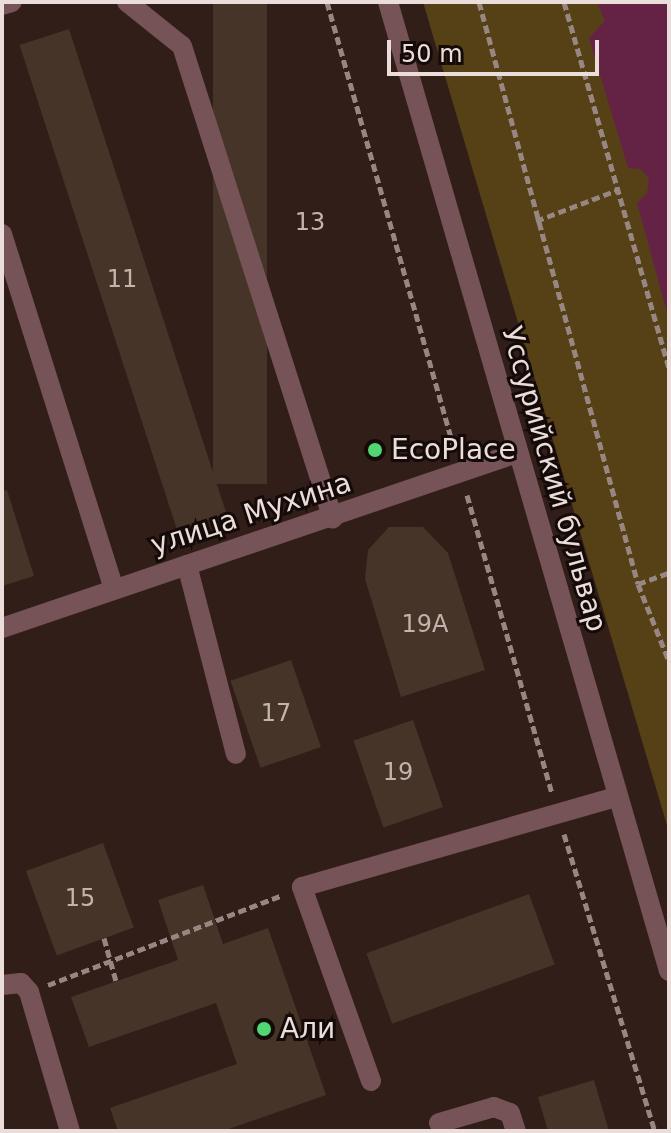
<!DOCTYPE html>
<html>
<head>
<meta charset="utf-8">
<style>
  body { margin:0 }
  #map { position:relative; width:671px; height:1133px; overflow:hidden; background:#321e19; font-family:"DejaVu Sans",sans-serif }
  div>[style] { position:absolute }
  .green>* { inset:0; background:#564116 }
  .water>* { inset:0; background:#642244 }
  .building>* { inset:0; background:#453427; transform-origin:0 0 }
  .path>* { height:5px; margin-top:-2.5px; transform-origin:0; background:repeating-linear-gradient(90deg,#978682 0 8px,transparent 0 12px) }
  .minor>* { height:20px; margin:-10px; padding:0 10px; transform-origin:10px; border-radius:10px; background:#755356 }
  .dots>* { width:22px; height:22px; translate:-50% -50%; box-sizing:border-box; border:4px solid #140b08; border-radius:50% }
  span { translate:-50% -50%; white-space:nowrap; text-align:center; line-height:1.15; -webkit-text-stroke:6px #140b08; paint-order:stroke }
  .number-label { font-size:24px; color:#c2b3ac }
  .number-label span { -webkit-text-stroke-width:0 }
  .poi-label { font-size:28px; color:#ebddd9 }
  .left { translate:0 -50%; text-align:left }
  .street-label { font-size:28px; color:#ebddd9 }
  .frame { position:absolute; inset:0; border:4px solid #ebddd9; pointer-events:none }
  .scale { position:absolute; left:387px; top:40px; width:212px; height:36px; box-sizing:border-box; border:4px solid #ebddd9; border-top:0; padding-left:10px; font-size:24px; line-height:28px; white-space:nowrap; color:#ebddd9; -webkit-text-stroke:6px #140b08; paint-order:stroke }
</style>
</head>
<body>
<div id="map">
  <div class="green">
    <div style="clip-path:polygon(423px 2px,669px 2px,669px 832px)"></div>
  </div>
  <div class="water">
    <div style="clip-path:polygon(597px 2px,669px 2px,669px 320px,637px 203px,647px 193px,649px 179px,641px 169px,628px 168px,589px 38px,605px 21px)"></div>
  </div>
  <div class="building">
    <div style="left:213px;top:2px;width:54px;height:482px"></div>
    <div style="left:69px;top:29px;width:510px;height:52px;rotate:72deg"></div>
    <div style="clip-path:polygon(7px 490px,34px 576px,2px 586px,2px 491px)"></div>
    <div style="clip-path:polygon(389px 527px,423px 527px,448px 553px,485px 670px,401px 697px,365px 579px,368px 550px)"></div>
    <div style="left:291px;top:660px;width:92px;height:64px;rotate:71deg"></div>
    <div style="left:413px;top:720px;width:92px;height:63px;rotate:71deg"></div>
    <div style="left:103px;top:843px;width:90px;height:82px;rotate:70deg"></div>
    <div style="clip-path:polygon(203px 885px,223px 944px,268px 928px,326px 1095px,223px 1131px,118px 1131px,110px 1108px,237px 1064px,216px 1003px,89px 1047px,71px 997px,178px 960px,158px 900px)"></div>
    <div style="left:529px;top:894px;width:75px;height:173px;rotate:70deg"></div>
    <div style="clip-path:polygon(594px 1080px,609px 1131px,548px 1131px,538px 1097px)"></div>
  </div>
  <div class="path">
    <div style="left:327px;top:2px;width:467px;rotate:74.1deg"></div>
    <div style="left:479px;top:2px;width:603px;rotate:74.72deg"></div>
    <div style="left:638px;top:584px;width:83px;rotate:68.1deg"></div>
    <div style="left:564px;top:2px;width:380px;rotate:74deg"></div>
    <div style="left:536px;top:221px;width:87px;rotate:-20.9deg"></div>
    <div style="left:467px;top:495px;width:310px;rotate:74.1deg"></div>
    <div style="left:638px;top:584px;width:33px;rotate:-20deg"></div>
    <div style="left:564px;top:834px;width:311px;rotate:73deg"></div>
    <div style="left:104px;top:938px;width:45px;rotate:74.4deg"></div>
    <div style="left:48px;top:985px;width:251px;rotate:-21deg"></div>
  </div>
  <div class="minor">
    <div style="left:127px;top:2px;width:70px;rotate:38.7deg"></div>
    <div style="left:182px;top:46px;width:496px;rotate:72.3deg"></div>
    <div style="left:388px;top:2px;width:1009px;rotate:73.83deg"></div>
    <div style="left:2px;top:5px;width:10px;rotate:-17deg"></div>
    <div style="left:2px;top:234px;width:372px;rotate:72.5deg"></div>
    <div style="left:187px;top:565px;width:195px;rotate:75.5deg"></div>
    <div style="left:2px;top:628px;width:544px;rotate:-18.77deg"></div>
    <div style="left:2px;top:985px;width:19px;rotate:-6deg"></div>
    <div style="left:21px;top:983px;width:12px;rotate:48deg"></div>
    <div style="left:29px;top:992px;width:145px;rotate:73.6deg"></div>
    <div style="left:371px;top:1081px;width:206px;rotate:-109.6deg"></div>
    <div style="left:302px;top:887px;width:327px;rotate:-16deg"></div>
    <div style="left:439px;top:1123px;width:57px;rotate:-16.2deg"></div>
    <div style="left:494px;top:1107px;width:17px;rotate:21deg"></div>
    <div style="left:510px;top:1113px;width:19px;rotate:72deg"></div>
  </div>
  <div class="dots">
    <div style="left:375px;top:450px;background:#51d674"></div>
    <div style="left:264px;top:1029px;background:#51d674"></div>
  </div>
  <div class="number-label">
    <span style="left:310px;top:223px">13</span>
    <span style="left:122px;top:280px">11</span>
    <span style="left:425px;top:625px">19А</span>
    <span style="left:276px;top:714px">17</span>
    <span style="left:398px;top:773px">19</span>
    <span style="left:80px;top:899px">15</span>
  </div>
  <div class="poi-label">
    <span class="left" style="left:391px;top:450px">EcoPlace</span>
    <span class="left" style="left:280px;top:1029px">Али</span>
  </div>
  <div class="street-label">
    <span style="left:554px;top:479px;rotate:74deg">Уссурийский бульвар</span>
    <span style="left:251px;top:514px;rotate:-18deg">улица Мухина</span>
  </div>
  <div class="frame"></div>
  <div class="scale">50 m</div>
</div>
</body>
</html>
